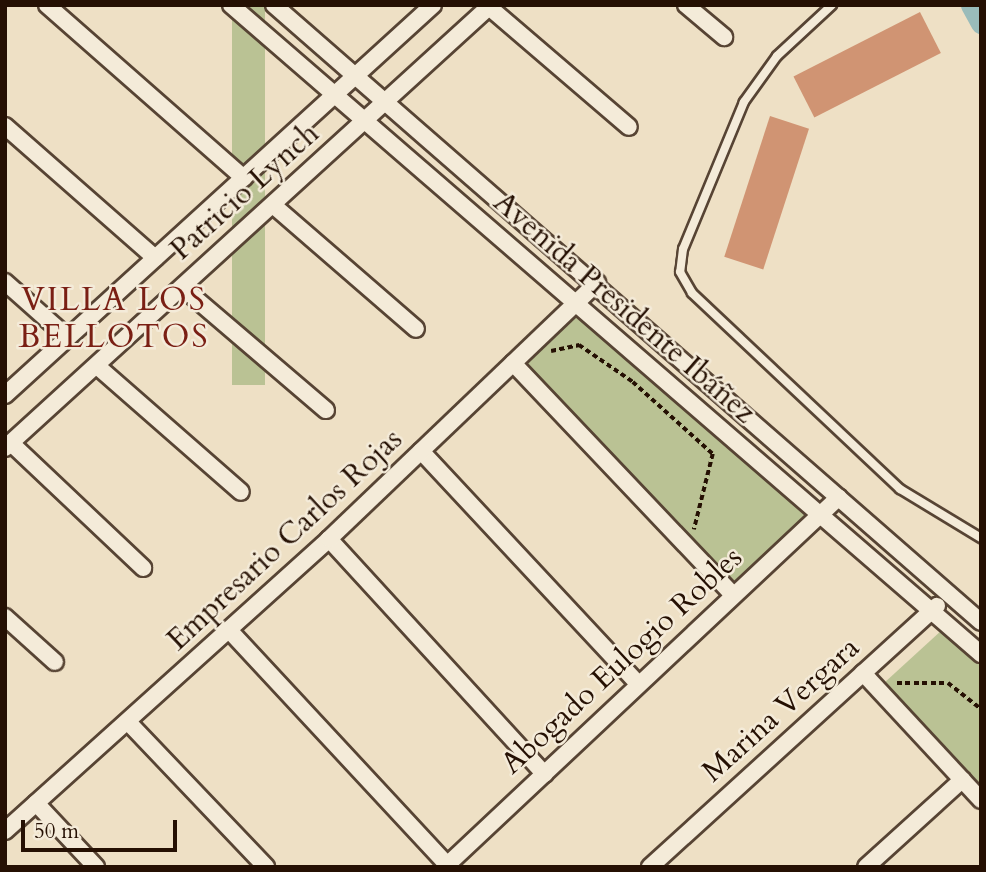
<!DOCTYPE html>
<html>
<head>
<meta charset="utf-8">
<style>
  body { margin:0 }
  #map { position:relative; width:986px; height:872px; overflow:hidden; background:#eee0c5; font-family:Cardo,serif }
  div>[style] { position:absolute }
  .green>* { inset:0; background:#bac294; transform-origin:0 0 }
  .canal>* { height:21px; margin:-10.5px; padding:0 10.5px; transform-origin:10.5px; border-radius:10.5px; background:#9abcba }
  .building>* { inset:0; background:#d09473; transform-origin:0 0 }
  .path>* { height:3.5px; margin-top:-1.75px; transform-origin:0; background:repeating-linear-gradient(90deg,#251003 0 5px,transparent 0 8.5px) }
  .roads { filter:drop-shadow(2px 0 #574434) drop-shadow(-2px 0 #574434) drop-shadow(0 2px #574434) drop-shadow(0 -2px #574434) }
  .lane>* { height:8px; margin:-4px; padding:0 4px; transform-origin:4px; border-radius:4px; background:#f4ebd9 }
  .street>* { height:16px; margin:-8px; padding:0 8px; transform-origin:8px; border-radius:8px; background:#f4ebd9 }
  span { translate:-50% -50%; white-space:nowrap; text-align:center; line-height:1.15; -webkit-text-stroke:5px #f4ebd9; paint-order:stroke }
  .street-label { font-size:30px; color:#251003 }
  .neighbourhood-label { font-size:32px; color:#7a1f14; letter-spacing:2px }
  .frame { position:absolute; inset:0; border:7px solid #251003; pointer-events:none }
  .scale { position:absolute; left:21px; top:820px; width:156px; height:32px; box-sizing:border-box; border:4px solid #251003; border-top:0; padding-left:9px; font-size:21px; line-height:24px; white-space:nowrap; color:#251003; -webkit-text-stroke:5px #f4ebd9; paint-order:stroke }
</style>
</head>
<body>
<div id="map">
  <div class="green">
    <div style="left:232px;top:5px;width:33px;height:380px"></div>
    <div style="clip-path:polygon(577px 313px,809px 511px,733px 584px,524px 362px)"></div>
    <div style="clip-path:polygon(942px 630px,981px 665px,981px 785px,884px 683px)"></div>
  </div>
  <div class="canal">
    <div style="left:971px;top:5px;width:21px;rotate:61deg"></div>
  </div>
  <div class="building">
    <div style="left:920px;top:12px;width:46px;height:142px;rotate:63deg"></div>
    <div style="left:770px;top:116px;width:41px;height:148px;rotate:18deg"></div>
  </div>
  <div class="path">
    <div style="left:551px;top:351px;width:29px;rotate:-12deg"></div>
    <div style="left:579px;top:345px;width:65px;rotate:34.4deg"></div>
    <div style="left:633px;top:382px;width:108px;rotate:42deg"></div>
    <div style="left:713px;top:454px;width:78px;rotate:104deg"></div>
    <div style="left:897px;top:683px;width:51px"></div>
    <div style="left:948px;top:683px;width:42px;rotate:38.2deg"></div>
  </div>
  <div class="roads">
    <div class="lane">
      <div style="left:832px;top:5px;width:75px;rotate:137.2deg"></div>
      <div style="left:777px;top:56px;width:57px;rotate:125.7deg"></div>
      <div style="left:744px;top:102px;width:159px;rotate:112.5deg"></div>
      <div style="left:683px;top:249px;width:23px;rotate:97deg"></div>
      <div style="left:680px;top:272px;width:24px;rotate:60deg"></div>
      <div style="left:692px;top:293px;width:286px;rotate:43.3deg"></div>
      <div style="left:900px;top:489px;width:95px;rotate:31.2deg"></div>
    </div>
    <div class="street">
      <div style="left:47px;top:5px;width:262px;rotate:41.3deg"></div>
      <div style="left:231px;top:5px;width:992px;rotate:40.87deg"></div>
      <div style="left:274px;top:5px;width:938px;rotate:41.11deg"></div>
      <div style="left:686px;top:5px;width:50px;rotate:40.1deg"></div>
      <div style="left:489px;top:7px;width:184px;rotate:40.6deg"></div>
      <div style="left:5px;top:126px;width:200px;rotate:41.3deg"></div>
      <div style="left:273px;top:205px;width:189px;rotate:40.9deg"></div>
      <div style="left:5px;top:282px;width:84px;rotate:41.6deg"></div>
      <div style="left:183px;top:288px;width:188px;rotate:40.5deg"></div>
      <div style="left:513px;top:363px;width:320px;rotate:46.5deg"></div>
      <div style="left:97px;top:366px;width:191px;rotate:41.2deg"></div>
      <div style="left:5px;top:395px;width:579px;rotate:-42.34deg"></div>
      <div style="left:11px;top:443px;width:182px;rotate:43.4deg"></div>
      <div style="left:5px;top:448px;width:658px;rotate:-42.35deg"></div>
      <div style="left:421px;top:451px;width:318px;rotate:47deg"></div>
      <div style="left:329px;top:539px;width:319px;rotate:47.5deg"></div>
      <div style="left:5px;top:617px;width:67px;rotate:42deg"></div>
      <div style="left:229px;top:630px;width:321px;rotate:47.1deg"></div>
      <div style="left:863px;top:673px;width:173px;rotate:47.1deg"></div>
      <div style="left:129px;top:723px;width:199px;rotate:46.4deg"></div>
      <div style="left:36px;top:803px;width:88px;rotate:46.8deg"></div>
      <div style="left:5px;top:831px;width:436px;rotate:-42deg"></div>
      <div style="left:329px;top:539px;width:371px;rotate:-43.7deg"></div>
      <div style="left:445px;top:867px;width:540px;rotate:-43.2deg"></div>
      <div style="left:650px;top:867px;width:388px;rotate:-42.3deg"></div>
      <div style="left:866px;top:867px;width:130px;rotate:-42.2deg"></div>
    </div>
  </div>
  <div class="street-label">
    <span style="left:245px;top:192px;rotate:-42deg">Patricio Lynch</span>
    <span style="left:624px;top:308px;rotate:41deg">Avenida Presidente Ibáñez</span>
    <span style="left:285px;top:540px;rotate:-43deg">Empresario Carlos Rojas</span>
    <span style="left:622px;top:661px;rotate:-43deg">Abogado Eulogio Robles</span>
    <span style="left:781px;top:710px;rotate:-42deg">Marina Vergara</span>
  </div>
  <div class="neighbourhood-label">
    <span style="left:114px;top:319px">VILLA LOS<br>BELLOTOS</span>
  </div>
  <div class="frame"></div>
  <div class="scale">50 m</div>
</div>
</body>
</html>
